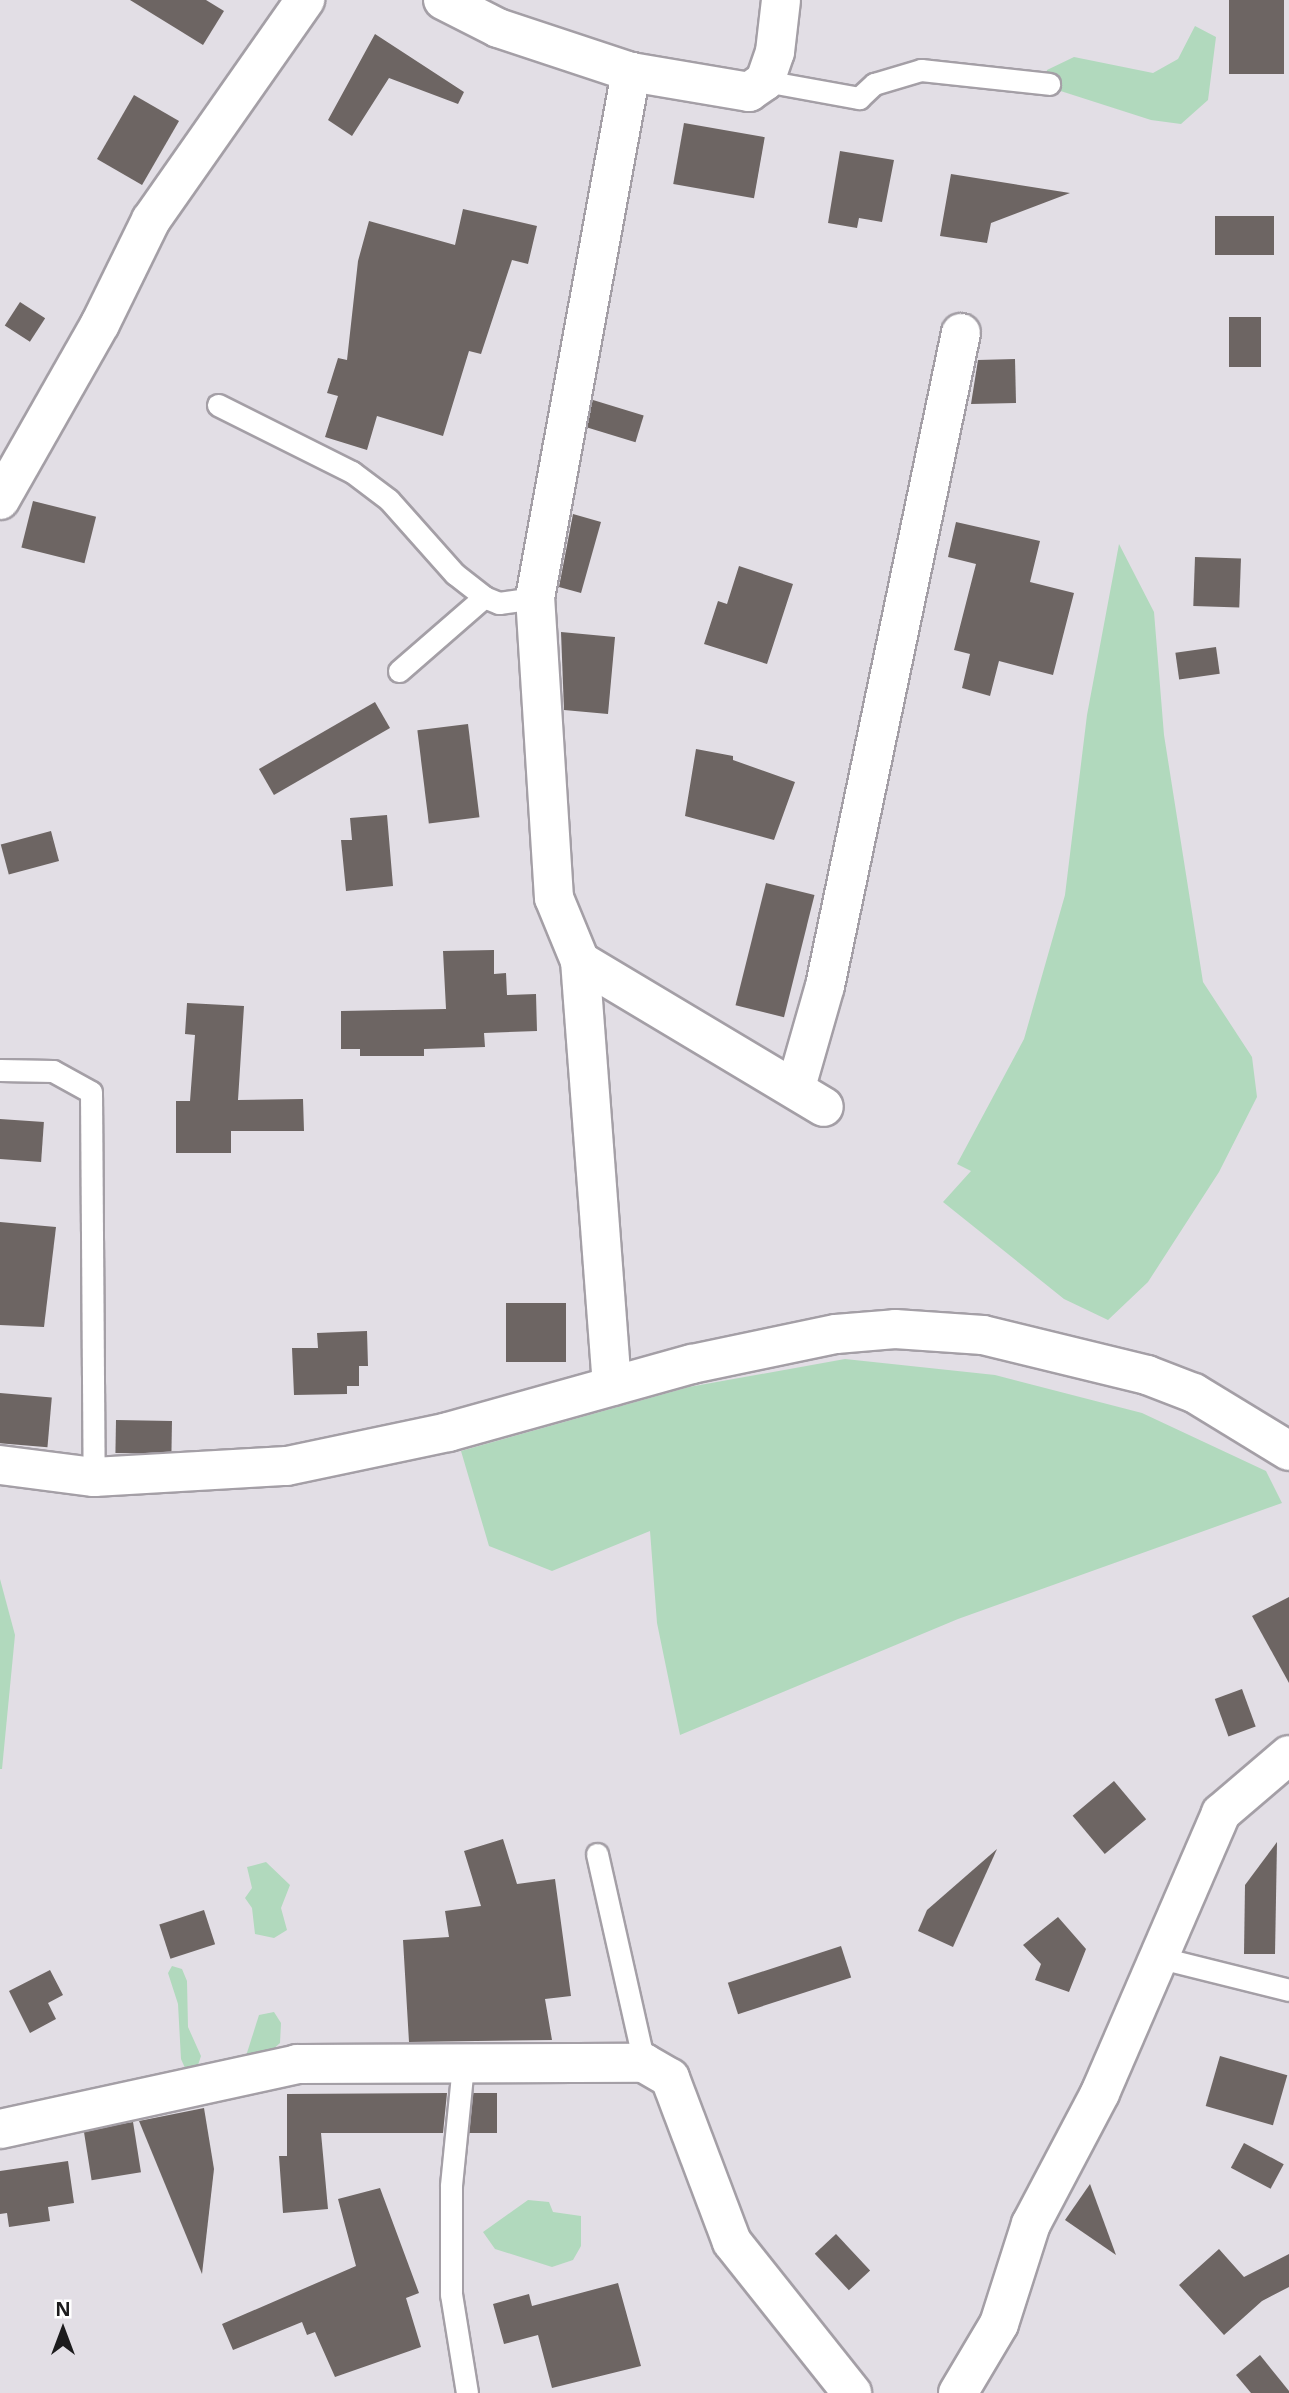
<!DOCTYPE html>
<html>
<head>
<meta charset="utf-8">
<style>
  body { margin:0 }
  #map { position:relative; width:1289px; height:2393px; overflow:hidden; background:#e2dee5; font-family:"Open Sans",sans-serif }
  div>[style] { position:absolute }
  .green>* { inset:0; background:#b1d9bd }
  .building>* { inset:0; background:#6d6563; transform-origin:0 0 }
  .roads { filter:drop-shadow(2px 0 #a49fa6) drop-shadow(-2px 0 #a49fa6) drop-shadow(0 2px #a49fa6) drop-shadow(0 -2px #a49fa6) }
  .lane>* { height:21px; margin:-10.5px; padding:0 10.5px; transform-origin:10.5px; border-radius:10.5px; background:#fff }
  .street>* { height:38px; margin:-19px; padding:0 19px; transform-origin:19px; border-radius:19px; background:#fff }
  span { translate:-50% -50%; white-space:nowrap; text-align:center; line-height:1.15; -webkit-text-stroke:5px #fff; paint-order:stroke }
  .north { position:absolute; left:28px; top:2295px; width:70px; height:70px; -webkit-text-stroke:5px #fff; paint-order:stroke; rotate:0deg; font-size:19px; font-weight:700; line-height:28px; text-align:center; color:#1c1b1d }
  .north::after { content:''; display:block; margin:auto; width:24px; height:32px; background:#1c1b1d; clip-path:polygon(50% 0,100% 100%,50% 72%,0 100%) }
</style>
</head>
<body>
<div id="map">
  <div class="green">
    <div style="clip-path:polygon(1195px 26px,1216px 37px,1208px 100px,1181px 124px,1151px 120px,1045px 86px,1047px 70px,1074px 57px,1153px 73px,1178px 59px)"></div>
    <div style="clip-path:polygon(1119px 544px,1154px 612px,1164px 735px,1203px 982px,1252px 1057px,1257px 1097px,1219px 1172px,1148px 1282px,1108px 1320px,1064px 1299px,943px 1202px,971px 1171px,957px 1164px,1024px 1039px,1065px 895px,1087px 715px)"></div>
    <div style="clip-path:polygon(845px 1359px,995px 1375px,1142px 1413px,1266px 1471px,1282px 1503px,958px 1619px,680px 1735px,657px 1623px,650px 1531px,552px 1571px,489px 1546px,461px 1451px,689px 1387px)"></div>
    <div style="clip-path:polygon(0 1579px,15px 1635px,2px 1769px,0 1769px)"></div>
    <div style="clip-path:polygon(266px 1862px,290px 1885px,281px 1908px,287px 1930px,274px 1938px,255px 1934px,252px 1908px,245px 1898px,252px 1888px,247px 1867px)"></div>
    <div style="clip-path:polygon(172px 1966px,182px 1969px,187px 1981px,188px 2027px,201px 2056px,196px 2071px,185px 2068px,181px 2059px,178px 2004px,168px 1973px)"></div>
    <div style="clip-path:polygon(274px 2012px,281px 2023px,280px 2043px,269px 2053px,246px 2056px,259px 2015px)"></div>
    <div style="clip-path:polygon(528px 2200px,549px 2202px,553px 2212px,581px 2216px,581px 2246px,573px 2260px,552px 2267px,495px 2249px,483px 2232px)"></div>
  </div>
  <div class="building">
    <div style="clip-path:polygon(130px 0,206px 0,224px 11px,203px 45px)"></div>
    <div style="left:1229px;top:0;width:55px;height:74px"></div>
    <div style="clip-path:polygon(375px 34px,464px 92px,458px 104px,389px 78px,352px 136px,328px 120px)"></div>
    <div style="left:134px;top:95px;width:52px;height:74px;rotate:30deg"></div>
    <div style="left:684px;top:123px;width:82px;height:62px;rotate:10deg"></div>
    <div style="clip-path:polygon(840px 151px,894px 160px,882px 222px,859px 218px,857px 228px,828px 223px)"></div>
    <div style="clip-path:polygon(951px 174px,1070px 193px,991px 223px,987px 243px,940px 236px)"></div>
    <div style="clip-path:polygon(463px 209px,537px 226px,528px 264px,512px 260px,481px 354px,469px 351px,443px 436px,377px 416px,367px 450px,325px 437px,338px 396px,327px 393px,338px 358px,347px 360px,358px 261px,369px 221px,455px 245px)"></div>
    <div style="left:1274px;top:216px;width:39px;height:59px;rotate:90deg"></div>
    <div style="left:20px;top:302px;width:30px;height:28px;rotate:33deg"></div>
    <div style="left:1229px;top:317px;width:32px;height:50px"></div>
    <div style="clip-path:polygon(1015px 359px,1016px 403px,971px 404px,978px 360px)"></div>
    <div style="left:593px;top:400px;width:53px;height:28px;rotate:17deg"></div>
    <div style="left:33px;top:501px;width:65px;height:48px;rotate:14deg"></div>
    <div style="clip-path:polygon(573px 514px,601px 522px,581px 593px,559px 587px)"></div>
    <div style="clip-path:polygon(956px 522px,1040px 541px,1030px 582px,1074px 593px,1053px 675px,999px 661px,990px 696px,962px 688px,970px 654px,954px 650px,976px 564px,948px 557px)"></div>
    <div style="left:1195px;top:557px;width:46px;height:49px;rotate:2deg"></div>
    <div style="clip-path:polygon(739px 566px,793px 584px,767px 664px,704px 644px,718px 601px,727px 604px)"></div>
    <div style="clip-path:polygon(561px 632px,615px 637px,608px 714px,564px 710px)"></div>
    <div style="left:1216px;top:647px;width:27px;height:41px;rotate:82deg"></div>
    <div style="left:375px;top:702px;width:30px;height:134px;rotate:60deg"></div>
    <div style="left:468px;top:724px;width:94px;height:51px;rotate:83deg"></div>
    <div style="clip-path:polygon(696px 749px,733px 756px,733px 760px,795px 782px,774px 840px,685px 816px)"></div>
    <div style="clip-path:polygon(387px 815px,393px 886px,346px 891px,341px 840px,352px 840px,350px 818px)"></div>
    <div style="left:51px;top:831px;width:31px;height:52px;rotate:75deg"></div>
    <div style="left:766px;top:883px;width:50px;height:126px;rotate:14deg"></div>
    <div style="clip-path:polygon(494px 950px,494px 974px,506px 973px,507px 995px,536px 994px,537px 1031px,484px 1033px,485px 1047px,424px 1049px,424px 1056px,360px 1056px,360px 1049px,341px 1049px,341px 1011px,446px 1009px,443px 951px)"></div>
    <div style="clip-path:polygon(187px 1003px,244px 1006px,238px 1100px,303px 1099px,304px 1131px,231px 1131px,231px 1153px,176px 1153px,176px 1101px,190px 1101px,195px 1035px,185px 1034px)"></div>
    <div style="left:0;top:1119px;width:44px;height:40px;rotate:4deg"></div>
    <div style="clip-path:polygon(0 1222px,56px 1227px,44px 1327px,0 1325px)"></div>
    <div style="left:506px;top:1303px;width:60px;height:59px"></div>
    <div style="clip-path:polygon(367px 1331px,368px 1366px,359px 1366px,359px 1386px,347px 1386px,347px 1394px,294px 1395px,292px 1348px,318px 1348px,317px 1333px)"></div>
    <div style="left:0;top:1393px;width:52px;height:50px;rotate:5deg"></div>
    <div style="left:116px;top:1420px;width:56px;height:33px;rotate:1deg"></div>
    <div style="clip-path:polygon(1289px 1597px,1289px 1683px,1252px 1616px)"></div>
    <div style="left:1242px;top:1689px;width:40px;height:29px;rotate:70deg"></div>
    <div style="left:1114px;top:1781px;width:50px;height:54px;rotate:50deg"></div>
    <div style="clip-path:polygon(503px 1839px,517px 1884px,555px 1879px,571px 1996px,545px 1999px,552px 2040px,409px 2042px,403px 1940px,449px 1937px,445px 1911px,481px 1906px,464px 1851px)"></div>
    <div style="clip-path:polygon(1277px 1842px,1275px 1954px,1244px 1954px,1245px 1885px)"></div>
    <div style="clip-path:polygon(997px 1849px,953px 1947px,918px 1931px,927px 1910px)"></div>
    <div style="left:204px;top:1910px;width:36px;height:47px;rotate:72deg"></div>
    <div style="clip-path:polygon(1058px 1917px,1086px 1949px,1069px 1992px,1035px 1980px,1041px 1964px,1023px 1945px)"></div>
    <div style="left:841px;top:1946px;width:33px;height:119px;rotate:72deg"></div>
    <div style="clip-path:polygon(50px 1970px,63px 1995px,48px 2003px,56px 2019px,30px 2033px,9px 1991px)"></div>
    <div style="left:1220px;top:2056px;width:70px;height:52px;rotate:16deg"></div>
    <div style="clip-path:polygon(447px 2093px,443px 2133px,321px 2133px,328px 2209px,283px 2213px,279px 2156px,287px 2156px,287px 2094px)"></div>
    <div style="clip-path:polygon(473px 2093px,497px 2093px,497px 2133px,469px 2133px)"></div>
    <div style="clip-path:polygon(204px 2108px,214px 2169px,202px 2274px,139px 2121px)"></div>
    <div style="left:133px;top:2122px;width:51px;height:50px;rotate:81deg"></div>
    <div style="left:1244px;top:2143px;width:45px;height:28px;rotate:28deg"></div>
    <div style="clip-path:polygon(68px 2161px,74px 2203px,48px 2207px,50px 2221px,9px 2227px,7px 2213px,0 2214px,0 2171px)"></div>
    <div style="clip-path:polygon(1090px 2184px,1116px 2255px,1065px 2220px)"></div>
    <div style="clip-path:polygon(380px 2188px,419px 2293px,406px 2298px,421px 2347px,335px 2377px,315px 2332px,307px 2335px,302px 2322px,233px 2350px,222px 2324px,356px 2266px,338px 2199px)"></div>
    <div style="left:836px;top:2234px;width:50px;height:29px;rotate:47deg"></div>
    <div style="clip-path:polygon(1219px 2249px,1244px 2277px,1289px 2254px,1289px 2287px,1262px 2301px,1224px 2335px,1179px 2285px)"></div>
    <div style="clip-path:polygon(618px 2283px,641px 2366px,552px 2388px,538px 2335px,504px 2344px,493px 2304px,529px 2294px,532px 2306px)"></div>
    <div style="clip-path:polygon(1260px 2355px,1289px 2391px,1289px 2393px,1251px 2393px,1236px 2375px)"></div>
  </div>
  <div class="roads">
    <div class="lane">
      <div style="left:765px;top:81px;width:96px;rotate:10.3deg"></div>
      <div style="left:859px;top:98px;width:21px;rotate:-43deg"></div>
      <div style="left:874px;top:84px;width:49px;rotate:-16.6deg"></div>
      <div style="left:921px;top:70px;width:129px;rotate:6.2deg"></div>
      <div style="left:218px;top:405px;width:150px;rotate:26.6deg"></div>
      <div style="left:352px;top:472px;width:46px;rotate:37.1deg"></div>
      <div style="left:389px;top:500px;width:99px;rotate:48.3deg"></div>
      <div style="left:455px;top:574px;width:37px;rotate:38deg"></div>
      <div style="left:484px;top:597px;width:16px;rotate:22deg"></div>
      <div style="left:499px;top:603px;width:36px;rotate:-8deg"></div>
      <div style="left:399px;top:671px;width:113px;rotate:-41deg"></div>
      <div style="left:0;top:1070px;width:53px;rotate:1.1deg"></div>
      <div style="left:53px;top:1071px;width:43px;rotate:28.9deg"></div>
      <div style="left:91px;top:1092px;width:385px;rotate:89.6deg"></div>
      <div style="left:597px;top:1854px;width:214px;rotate:77.3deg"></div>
      <div style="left:1161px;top:1958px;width:132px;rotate:14deg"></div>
      <div style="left:463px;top:2065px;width:122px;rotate:95.7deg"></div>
      <div style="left:451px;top:2186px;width:108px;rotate:90deg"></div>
      <div style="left:451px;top:2294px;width:100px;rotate:80.8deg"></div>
    </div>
    <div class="street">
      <div style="left:443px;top:0;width:62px;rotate:27deg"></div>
      <div style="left:498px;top:28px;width:140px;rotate:18.3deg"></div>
      <div style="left:631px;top:72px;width:120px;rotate:9.6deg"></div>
      <div style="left:749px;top:92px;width:19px;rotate:-35deg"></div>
      <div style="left:765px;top:81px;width:31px;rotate:-71deg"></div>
      <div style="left:775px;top:52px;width:52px;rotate:-83.4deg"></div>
      <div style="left:0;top:500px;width:202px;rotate:-60.4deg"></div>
      <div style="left:100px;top:324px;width:116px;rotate:-63.9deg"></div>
      <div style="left:151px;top:220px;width:269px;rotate:-55deg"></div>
      <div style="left:580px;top:961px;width:284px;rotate:30.9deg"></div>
      <div style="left:796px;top:1087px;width:105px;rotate:-74deg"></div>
      <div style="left:825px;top:986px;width:667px;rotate:-78.24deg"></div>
      <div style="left:612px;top:1386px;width:426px;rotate:-94.3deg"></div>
      <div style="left:580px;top:961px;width:68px;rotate:-112.4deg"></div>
      <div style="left:554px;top:898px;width:301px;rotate:-93.6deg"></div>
      <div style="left:535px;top:598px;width:535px;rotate:-79.66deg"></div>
      <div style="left:0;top:1465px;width:95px;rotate:7.3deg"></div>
      <div style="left:94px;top:1477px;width:193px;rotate:-3.3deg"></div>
      <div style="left:287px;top:1466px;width:165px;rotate:-11.9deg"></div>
      <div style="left:448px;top:1432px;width:253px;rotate:-15.6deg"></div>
      <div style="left:692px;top:1364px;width:147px;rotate:-11.8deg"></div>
      <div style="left:836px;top:1334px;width:59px;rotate:-4.8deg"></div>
      <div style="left:895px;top:1329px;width:88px;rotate:3.9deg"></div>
      <div style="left:983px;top:1335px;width:169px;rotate:13.7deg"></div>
      <div style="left:1147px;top:1375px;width:50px;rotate:21deg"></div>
      <div style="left:1194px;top:1393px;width:111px;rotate:31.4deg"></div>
      <div style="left:0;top:2129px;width:304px;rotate:-12.3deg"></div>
      <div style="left:297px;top:2064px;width:347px;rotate:-0.2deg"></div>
      <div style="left:644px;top:2063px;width:30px;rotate:30deg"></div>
      <div style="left:670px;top:2078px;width:175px;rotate:69.3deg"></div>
      <div style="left:732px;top:2242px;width:193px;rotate:51.5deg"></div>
      <div style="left:958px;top:2393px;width:80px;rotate:-59.3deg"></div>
      <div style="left:999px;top:2324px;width:105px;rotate:-72.3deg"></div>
      <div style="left:1031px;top:2224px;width:148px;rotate:-62.2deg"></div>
      <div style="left:1100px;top:2093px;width:305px;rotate:-66.6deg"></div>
      <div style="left:1221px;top:1813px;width:89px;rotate:-40.5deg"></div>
    </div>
  </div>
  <div class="north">N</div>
</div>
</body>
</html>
